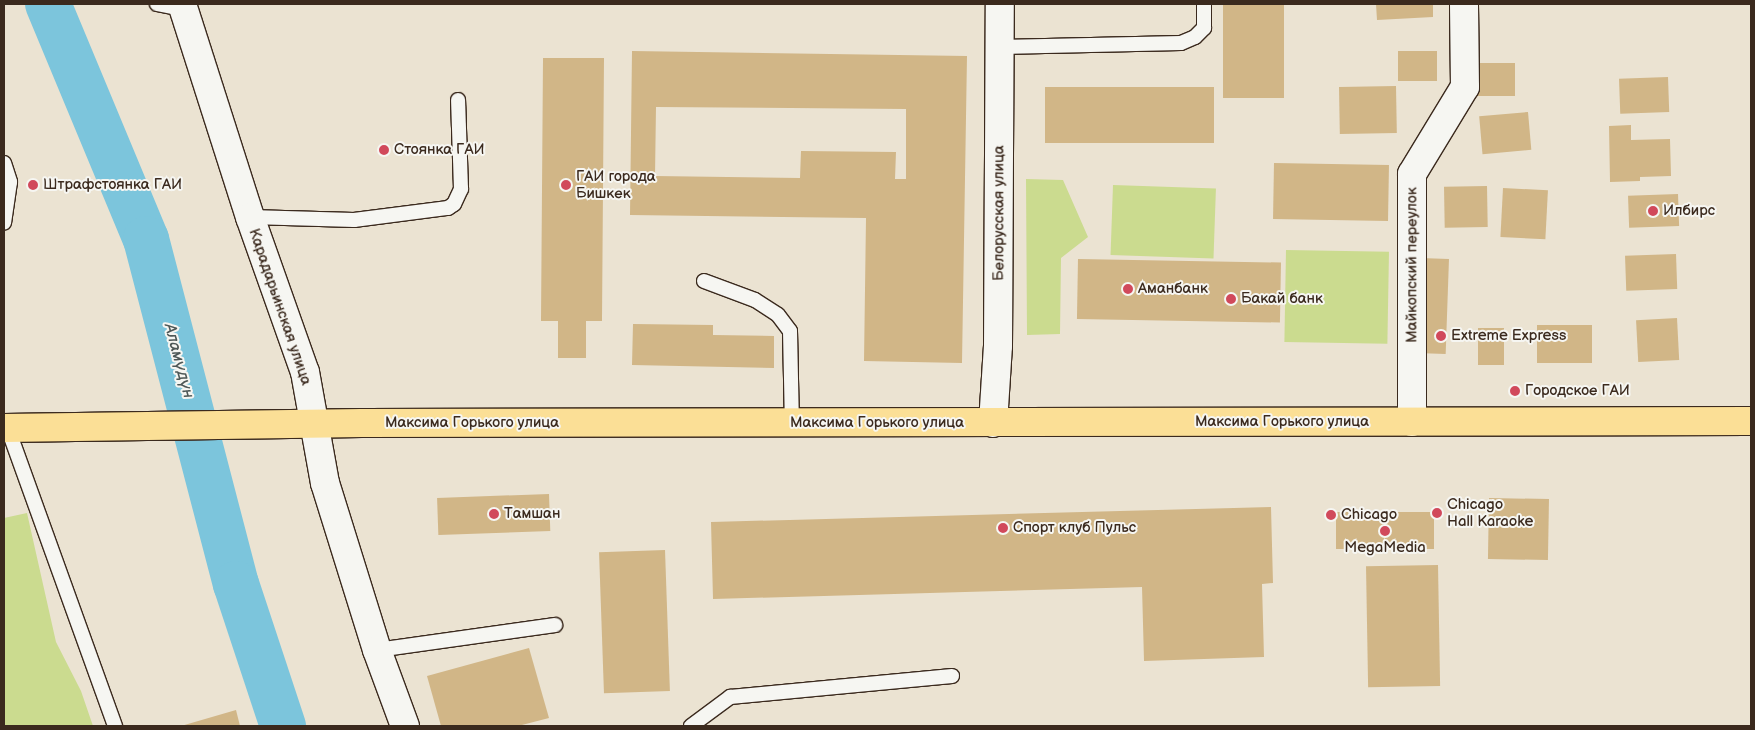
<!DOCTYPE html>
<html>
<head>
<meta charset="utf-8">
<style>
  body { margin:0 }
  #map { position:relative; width:1755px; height:730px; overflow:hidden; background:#ebe3d2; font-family:"Balsamiq Sans",sans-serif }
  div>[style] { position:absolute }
  .green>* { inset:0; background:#cbdb8f; transform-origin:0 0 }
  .river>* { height:46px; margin:-23px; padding:0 23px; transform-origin:23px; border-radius:23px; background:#7cc5dc }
  .building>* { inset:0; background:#d1b687; transform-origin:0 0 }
  .roads { filter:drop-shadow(1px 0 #3b2a1e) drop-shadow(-1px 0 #3b2a1e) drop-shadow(0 1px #3b2a1e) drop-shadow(0 -1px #3b2a1e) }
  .lane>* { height:14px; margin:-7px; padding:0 7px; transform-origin:7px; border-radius:7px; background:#f6f6f2 }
  .street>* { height:28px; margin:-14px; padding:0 14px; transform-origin:14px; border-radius:14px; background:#f6f6f2 }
  .secondary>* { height:28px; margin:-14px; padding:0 14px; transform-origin:14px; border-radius:14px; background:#f6f6f2 }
  .primary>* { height:28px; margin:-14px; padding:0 14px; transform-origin:14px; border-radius:14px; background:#fbdf96 }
  .dots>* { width:14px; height:14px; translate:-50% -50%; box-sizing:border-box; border:2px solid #f6f6f2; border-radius:50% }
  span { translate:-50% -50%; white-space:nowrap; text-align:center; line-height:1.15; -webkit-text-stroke:4px #f6f6f2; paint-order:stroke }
  .poi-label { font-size:15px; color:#3b2a1e }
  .left { translate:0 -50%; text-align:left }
  .street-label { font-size:15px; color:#3b2a1e }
  .water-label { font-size:16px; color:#4e5857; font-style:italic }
  .frame { position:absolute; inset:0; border:5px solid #3b2a1e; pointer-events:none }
</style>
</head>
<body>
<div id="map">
  <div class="green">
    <div style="clip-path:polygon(1026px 179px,1063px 180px,1088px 237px,1061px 258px,1060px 334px,1027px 335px)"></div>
    <div style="left:1113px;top:185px;width:103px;height:70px;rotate:2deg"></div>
    <div style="left:1286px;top:250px;width:103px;height:92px;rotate:1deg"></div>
    <div style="clip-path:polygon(27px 513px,56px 642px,81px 691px,93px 726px,4px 726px,4px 518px)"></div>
  </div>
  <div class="river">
    <div style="left:48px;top:4px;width:255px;rotate:67.4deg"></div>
    <div style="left:146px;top:239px;width:357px;rotate:75.4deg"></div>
    <div style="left:236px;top:584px;width:150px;rotate:71.7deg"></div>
  </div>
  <div class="building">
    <div style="left:1223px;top:4px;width:61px;height:94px"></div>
    <div style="clip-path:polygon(1376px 4px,1433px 4px,1433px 17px,1377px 20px)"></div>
    <div style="clip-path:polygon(evenodd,632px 51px,967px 56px,962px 363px,864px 361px,866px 218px,630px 215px,632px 51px,656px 107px,906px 109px,906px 179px,895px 179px,896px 152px,801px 151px,800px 178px,655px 176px,656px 107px)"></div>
    <div style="left:1398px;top:51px;width:39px;height:30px"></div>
    <div style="clip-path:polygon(543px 58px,604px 58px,602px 321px,586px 321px,586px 358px,558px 358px,558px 321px,541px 321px)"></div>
    <div style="left:1515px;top:63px;width:33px;height:40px;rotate:90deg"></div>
    <div style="left:1668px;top:77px;width:35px;height:49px;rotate:88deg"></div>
    <div style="left:1396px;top:86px;width:47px;height:57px;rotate:89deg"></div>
    <div style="left:1045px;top:87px;width:169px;height:56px"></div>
    <div style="left:1528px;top:112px;width:38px;height:49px;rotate:85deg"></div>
    <div style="clip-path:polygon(1631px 125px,1631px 140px,1670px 139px,1671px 176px,1640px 177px,1640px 181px,1610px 182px,1609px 126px)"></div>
    <div style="left:1274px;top:163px;width:115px;height:56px;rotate:1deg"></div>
    <div style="left:1487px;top:186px;width:41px;height:43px;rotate:89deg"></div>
    <div style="left:1503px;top:188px;width:45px;height:49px;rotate:3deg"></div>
    <div style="left:1678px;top:194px;width:32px;height:50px;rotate:88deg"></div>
    <div style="left:1676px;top:254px;width:35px;height:51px;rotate:88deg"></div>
    <div style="left:1420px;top:258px;width:29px;height:95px;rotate:2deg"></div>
    <div style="left:1078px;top:259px;width:203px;height:60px;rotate:1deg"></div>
    <div style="left:1677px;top:318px;width:42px;height:41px;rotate:87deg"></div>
    <div style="clip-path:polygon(633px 324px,713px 325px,713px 335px,774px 336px,774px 368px,632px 365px)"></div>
    <div style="left:1537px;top:325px;width:55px;height:38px"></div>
    <div style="left:1504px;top:328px;width:37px;height:26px;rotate:90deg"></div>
    <div style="left:549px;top:494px;width:37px;height:112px;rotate:88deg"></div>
    <div style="left:1489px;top:498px;width:60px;height:61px;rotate:1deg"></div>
    <div style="clip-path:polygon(1271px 507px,1273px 583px,1262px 584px,1264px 657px,1144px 661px,1142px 587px,713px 599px,711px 522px)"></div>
    <div style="left:1434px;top:512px;width:37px;height:98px;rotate:90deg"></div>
    <div style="left:665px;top:550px;width:141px;height:66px;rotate:88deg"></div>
    <div style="left:1438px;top:565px;width:121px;height:72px;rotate:89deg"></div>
    <div style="clip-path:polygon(529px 648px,549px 718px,518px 726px,441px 726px,427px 676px)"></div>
    <div style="clip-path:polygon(236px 710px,240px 726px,181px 726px)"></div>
  </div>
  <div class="roads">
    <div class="lane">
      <div style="left:157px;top:4px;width:26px;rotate:11deg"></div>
      <div style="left:1000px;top:47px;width:181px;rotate:-1.3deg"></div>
      <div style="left:1181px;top:43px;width:15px;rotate:-23deg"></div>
      <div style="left:1195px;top:37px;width:13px;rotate:-45deg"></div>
      <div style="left:1204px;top:28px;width:24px;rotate:-90deg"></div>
      <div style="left:4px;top:163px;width:20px;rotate:72deg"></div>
      <div style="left:10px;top:182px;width:41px;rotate:98.3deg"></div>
      <div style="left:250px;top:217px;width:104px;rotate:1.7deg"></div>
      <div style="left:354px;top:220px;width:95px;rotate:-7.3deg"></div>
      <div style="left:448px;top:208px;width:7px;rotate:-34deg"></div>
      <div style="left:454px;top:204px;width:17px;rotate:-65deg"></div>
      <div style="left:461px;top:189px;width:89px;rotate:-91.9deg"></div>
      <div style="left:704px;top:281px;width:54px;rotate:20.4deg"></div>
      <div style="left:755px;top:300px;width:27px;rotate:33deg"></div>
      <div style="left:778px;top:315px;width:20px;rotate:53deg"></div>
      <div style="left:790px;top:331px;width:92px;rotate:88.8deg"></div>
      <div style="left:7px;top:426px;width:319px;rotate:70.2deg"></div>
      <div style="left:377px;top:650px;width:180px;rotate:-8deg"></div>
      <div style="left:691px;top:726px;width:49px;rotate:-36.6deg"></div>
      <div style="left:730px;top:697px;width:223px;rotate:-5.4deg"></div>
    </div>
    <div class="street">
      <div style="left:1412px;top:422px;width:248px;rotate:-90deg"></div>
      <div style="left:1412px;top:174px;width:102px;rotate:-58.7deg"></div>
      <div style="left:1465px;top:87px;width:83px;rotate:-90.7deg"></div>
      <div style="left:993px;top:423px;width:77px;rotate:-86.3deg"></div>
      <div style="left:998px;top:346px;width:342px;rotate:-89.7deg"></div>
    </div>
    <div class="secondary">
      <div style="left:182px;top:4px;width:224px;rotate:72.3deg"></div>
      <div style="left:250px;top:217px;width:164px;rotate:70.5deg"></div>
      <div style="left:305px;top:372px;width:113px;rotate:79.8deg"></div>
      <div style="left:325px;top:483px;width:175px;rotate:72.7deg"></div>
      <div style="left:377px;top:650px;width:81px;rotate:69.8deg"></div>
    </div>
    <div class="primary">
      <div style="left:4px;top:428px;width:358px;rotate:-0.8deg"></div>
      <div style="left:362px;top:423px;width:1389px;rotate:-0.08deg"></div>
    </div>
  </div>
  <div class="dots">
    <div style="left:384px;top:150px;background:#d1495b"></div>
    <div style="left:33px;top:185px;background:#d1495b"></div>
    <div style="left:566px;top:185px;background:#d1495b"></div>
    <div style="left:1653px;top:211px;background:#d1495b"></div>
    <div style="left:1128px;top:289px;background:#d1495b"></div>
    <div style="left:1231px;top:299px;background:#d1495b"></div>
    <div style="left:1441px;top:336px;background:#d1495b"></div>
    <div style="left:1515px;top:391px;background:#d1495b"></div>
    <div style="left:1437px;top:513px;background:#d1495b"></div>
    <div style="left:494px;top:514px;background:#d1495b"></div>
    <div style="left:1331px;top:515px;background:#d1495b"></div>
    <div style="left:1003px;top:528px;background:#d1495b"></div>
    <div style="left:1385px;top:531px;background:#d1495b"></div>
  </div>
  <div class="poi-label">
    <span class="left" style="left:394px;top:150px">Стоянка ГАИ</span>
    <span class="left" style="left:576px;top:185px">ГАИ города<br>Бишкек</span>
    <span class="left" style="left:43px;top:185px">Штрафстоянка ГАИ</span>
    <span class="left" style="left:1663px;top:211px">Илбирс</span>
    <span class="left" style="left:1138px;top:289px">Аманбанк</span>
    <span class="left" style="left:1241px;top:299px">Бакай банк</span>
    <span class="left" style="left:1451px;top:336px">Extreme Express</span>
    <span class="left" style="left:1525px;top:391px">Городское ГАИ</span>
    <span class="left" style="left:1447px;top:513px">Chicago<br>Hall Karaoke</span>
    <span class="left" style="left:504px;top:514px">Тамшан</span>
    <span class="left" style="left:1341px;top:515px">Chicago</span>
    <span class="left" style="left:1013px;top:528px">Спорт клуб Пульс</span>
    <span style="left:1385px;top:548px">MegaMedia</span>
  </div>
  <div class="street-label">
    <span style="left:999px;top:213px;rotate:-90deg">Белорусская улица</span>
    <span style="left:1412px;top:265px;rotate:-90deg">Майкопский переулок</span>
    <span style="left:280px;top:307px;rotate:71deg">Карадарьинская улица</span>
    <span style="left:1282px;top:422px">Максима Горького улица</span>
    <span style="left:472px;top:423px">Максима Горького улица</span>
    <span style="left:877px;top:423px">Максима Горького улица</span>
  </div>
  <div class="water-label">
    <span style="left:178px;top:361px;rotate:75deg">Аламүдүн</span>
  </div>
  <div class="frame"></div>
</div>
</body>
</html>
